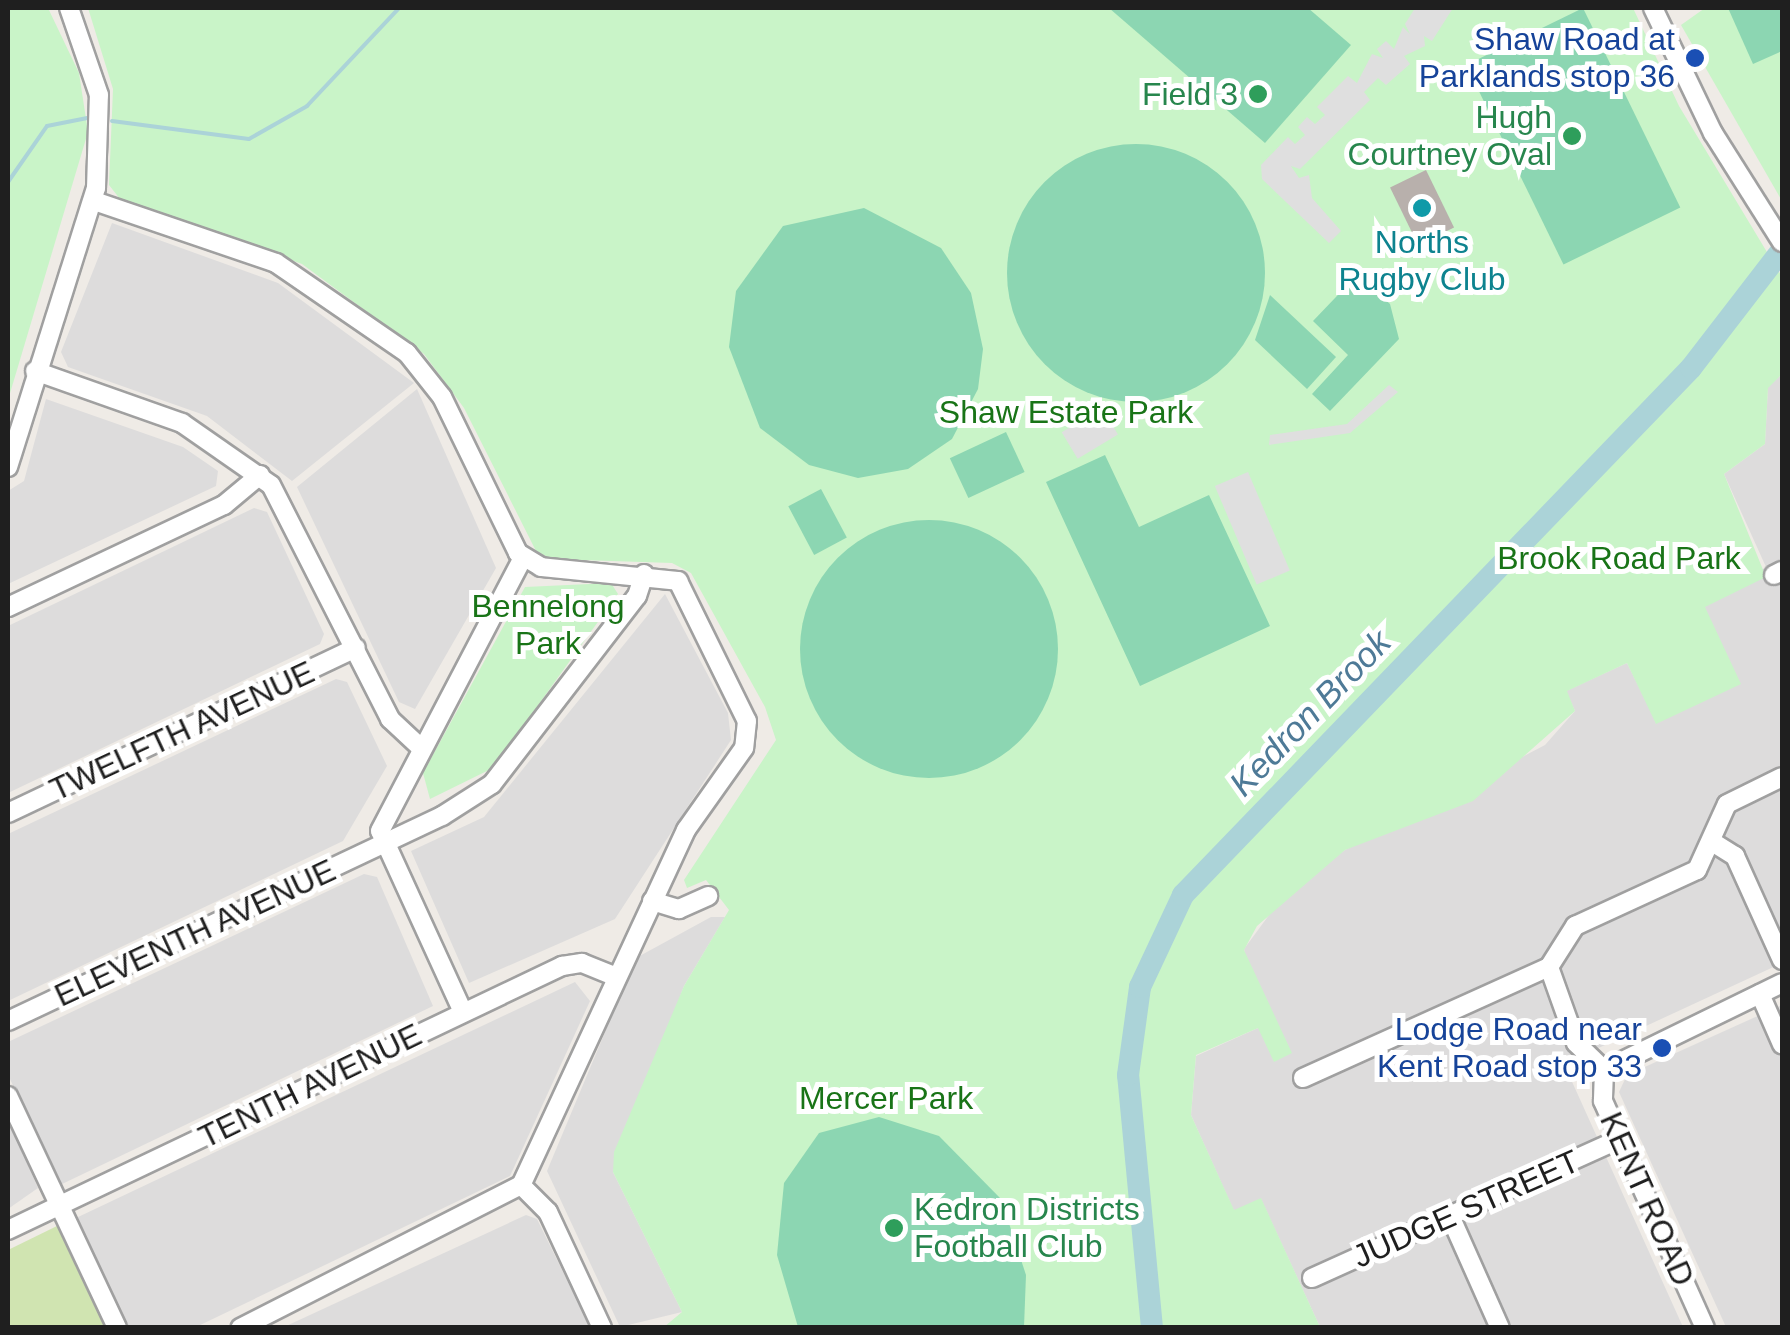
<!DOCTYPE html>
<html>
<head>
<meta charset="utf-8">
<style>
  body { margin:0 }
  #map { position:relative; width:1790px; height:1335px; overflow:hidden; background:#efebe6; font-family:Helvetica,sans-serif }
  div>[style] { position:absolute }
  .residential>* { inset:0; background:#dddcdc }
  .grass>* { inset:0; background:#d0e4b1 }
  .park>* { inset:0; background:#c9f4c8 }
  .pitch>* { inset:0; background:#8cd6b2; transform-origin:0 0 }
  .round { border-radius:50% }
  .parking>* { inset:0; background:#dfdfdf; transform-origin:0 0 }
  .stream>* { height:4px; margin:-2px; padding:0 2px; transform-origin:2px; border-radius:2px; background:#abd3d8 }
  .river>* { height:22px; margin:-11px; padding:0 11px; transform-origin:11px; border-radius:11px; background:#abd3d8 }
  .building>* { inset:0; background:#b8b0ac; transform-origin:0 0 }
  .roads { filter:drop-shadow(2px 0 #a0a0a0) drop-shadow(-2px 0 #a0a0a0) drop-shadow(0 2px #a0a0a0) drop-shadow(0 -2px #a0a0a0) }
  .minor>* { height:18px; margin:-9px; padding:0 9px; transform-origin:9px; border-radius:9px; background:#fff }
  .dots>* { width:28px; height:28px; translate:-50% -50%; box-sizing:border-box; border:5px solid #fff; border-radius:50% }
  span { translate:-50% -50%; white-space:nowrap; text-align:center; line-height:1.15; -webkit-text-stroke:10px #fff; paint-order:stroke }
  .transit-label { font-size:32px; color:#164399 }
  .right { translate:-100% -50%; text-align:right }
  .leisure-label { font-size:32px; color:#27864d }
  .left { translate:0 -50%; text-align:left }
  .culture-label { font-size:32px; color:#0d838f }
  .park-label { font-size:32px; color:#197417 }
  .street-label { font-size:32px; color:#1f1f1f }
  .water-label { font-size:35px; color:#4e7a97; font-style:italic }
  .frame { position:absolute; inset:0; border:10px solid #1f1f1f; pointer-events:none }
</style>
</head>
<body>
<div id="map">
  <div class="residential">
    <div style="clip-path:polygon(112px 223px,278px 283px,414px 383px,292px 481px,207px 416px,68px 367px,61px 352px)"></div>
    <div style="clip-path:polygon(1782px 374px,1782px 963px,1564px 1064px,1683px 1327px,1320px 1327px,1261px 1199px,1234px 1211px,1191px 1115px,1196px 1056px,1258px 1028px,1244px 949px,1283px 896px,1345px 850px,1545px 745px,1575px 711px,1566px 691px,1627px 663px,1657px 723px,1704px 607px,1766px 567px,1724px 474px,1765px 444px,1768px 387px)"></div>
    <div style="clip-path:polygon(417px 389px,496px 568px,415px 709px,399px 702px,297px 487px)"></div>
    <div style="clip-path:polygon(46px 399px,183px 447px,218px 471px,216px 486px,8px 584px,8px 491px,24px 481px)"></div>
    <div style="clip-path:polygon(254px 508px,267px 512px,324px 634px,320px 644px,8px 793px,8px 626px)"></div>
    <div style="clip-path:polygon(665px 594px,728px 713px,731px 740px,615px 919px,469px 983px,411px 851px,484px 817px)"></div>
    <div style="clip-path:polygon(336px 679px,347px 682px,387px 766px,343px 841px,8px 1001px,8px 834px)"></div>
    <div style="clip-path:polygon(364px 874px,377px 877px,433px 1006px,60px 1185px,8px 1075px,8px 1042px)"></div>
    <div style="clip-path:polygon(711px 917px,725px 917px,684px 986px,613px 1172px,682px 1312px,620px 1327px,547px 1171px,636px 958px)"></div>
    <div style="clip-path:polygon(575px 982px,590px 1001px,510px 1176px,196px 1327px,127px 1327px,76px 1218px)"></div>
    <div style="clip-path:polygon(1782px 1005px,1782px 1327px,1726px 1327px,1619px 1092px,1627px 1075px)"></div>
    <div style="clip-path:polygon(8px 1119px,38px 1188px,8px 1209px)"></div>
    <div style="clip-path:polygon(526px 1215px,537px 1219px,590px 1327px,284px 1327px)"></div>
  </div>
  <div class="grass">
    <div style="clip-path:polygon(57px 1226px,105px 1327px,8px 1327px,8px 1250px)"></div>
  </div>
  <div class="park">
    <div style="clip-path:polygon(8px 8px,48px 8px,79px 73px,88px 132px,8px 400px)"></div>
    <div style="clip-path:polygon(88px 8px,1633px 8px,1679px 106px,1782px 277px,1782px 374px,1768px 388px,1765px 444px,1724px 474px,1766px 577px,1705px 607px,1741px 684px,1656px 724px,1627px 663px,1567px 691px,1575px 711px,1473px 801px,1345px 850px,1257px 926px,1244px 950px,1292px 1053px,1274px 1062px,1258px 1028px,1196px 1055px,1191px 1115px,1234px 1210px,1261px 1198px,1320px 1327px,664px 1327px,682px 1312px,613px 1172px,614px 1152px,684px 986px,729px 910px,706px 880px,687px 888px,684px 880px,776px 740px,765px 707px,691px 573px,672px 563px,551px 559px,536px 551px,464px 408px,424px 354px,302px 264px,120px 199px,109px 185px,113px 89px)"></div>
    <div style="clip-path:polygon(1705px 8px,1782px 8px,1782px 201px,1681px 25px)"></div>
    <div style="clip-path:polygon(611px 583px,618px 594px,493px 768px,430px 799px,423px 773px,525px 587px)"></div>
  </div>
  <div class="pitch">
    <div style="clip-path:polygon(1109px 8px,1308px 8px,1351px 45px,1265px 143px)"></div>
    <div style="left:1583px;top:8px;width:222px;height:130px;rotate:64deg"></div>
    <div style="clip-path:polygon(1728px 8px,1782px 8px,1782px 51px,1753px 64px)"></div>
    <div class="round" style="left:1007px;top:144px;width:258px;height:258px"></div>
    <div style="clip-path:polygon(864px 208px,941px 248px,971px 293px,983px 349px,978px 389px,952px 439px,908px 469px,858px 478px,809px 465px,760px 428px,729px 347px,736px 291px,783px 226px)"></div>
    <div style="clip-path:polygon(1357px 275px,1390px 304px,1399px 339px,1330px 411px,1312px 394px,1348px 355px,1313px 321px)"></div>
    <div style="clip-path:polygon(1270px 295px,1336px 357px,1307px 389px,1255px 340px)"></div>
    <div style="left:1006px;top:432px;width:44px;height:62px;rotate:65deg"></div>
    <div style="clip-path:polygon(1105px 455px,1139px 527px,1209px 495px,1270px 626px,1140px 686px,1046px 482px)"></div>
    <div style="left:821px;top:489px;width:55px;height:37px;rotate:62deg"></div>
    <div class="round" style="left:800px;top:520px;width:258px;height:258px"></div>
    <div style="clip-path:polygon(879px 1117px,939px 1136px,1001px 1199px,1026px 1275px,1024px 1327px,798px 1327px,777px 1255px,784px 1183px,819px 1133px)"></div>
  </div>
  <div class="parking">
    <div style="clip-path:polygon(1415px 8px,1453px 8px,1432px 41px,1424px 36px,1425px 46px,1404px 56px,1410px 64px,1386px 85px,1378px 78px,1364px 92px,1370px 100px,1300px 169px,1291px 166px,1299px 178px,1309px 175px,1312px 198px,1341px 231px,1329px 243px,1262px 179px,1261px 165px,1288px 137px,1295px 144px,1305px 135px,1298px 127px,1307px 117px,1315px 124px,1325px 115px,1317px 107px,1348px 76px,1357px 83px,1372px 54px,1383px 58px,1377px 49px,1386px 41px,1394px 49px,1403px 27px,1410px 34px,1405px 24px)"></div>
    <div style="clip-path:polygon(1389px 385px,1398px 392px,1350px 433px,1269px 445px,1270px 435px,1347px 424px)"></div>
    <div style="left:1102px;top:408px;width:31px;height:47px;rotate:59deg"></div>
    <div style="left:1248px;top:472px;width:107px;height:36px;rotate:67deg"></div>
  </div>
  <div class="stream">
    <div style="left:112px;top:121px;width:138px;rotate:7.5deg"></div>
    <div style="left:249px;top:139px;width:67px;rotate:-29.6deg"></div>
    <div style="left:307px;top:106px;width:134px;rotate:-46.8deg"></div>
    <div style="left:8px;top:182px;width:68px;rotate:-55.1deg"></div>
    <div style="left:47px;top:126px;width:41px;rotate:-11.3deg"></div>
  </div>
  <div class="river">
    <div style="left:1152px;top:1328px;width:254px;rotate:-95.4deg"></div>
    <div style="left:1128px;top:1075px;width:89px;rotate:-82.2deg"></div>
    <div style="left:1140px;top:987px;width:102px;rotate:-64.9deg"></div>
    <div style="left:1183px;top:895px;width:732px;rotate:-46.05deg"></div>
    <div style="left:1691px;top:368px;width:149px;rotate:-52.4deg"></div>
  </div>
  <div class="building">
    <div style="left:1426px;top:170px;width:64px;height:40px;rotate:64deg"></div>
  </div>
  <div class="roads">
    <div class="minor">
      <div style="left:1653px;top:8px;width:139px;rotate:64.4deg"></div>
      <div style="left:1713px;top:133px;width:129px;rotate:57.7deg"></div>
      <div style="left:94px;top:201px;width:192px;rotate:18.8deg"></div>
      <div style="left:276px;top:263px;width:159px;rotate:34.5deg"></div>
      <div style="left:407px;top:353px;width:56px;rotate:51.5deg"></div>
      <div style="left:442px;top:397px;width:174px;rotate:64deg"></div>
      <div style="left:518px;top:553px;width:27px;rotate:31deg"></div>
      <div style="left:541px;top:567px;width:138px;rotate:5.8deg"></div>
      <div style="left:678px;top:581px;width:156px;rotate:63.8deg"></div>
      <div style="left:747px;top:721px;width:27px;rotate:96deg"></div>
      <div style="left:744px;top:748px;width:100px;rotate:125.3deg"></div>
      <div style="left:686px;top:830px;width:391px;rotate:114.9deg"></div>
      <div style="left:521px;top:1185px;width:315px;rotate:153deg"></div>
      <div style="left:35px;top:371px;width:156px;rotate:19.5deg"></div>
      <div style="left:182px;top:423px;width:108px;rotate:34.9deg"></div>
      <div style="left:271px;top:485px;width:263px;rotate:63deg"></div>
      <div style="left:390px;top:719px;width:41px;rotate:43deg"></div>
      <div style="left:8px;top:467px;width:293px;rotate:-72.5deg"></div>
      <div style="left:96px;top:188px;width:93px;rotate:-88.2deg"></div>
      <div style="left:99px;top:95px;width:92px;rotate:-109deg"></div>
      <div style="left:1774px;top:575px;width:9px;rotate:-27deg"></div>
      <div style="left:8px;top:607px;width:239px;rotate:-25.3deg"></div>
      <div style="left:224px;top:505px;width:47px;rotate:-39.8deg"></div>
      <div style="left:8px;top:813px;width:385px;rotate:-25.4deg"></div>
      <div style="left:1714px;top:843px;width:25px;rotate:32deg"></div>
      <div style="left:1735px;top:856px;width:114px;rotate:65.7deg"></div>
      <div style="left:652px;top:901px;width:28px;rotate:17deg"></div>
      <div style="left:679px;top:909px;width:32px;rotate:-24deg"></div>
      <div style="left:1549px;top:967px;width:81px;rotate:70.4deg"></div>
      <div style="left:1576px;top:1043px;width:39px;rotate:44deg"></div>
      <div style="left:1760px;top:994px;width:55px;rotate:66.3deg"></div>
      <div style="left:463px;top:1012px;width:199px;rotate:-114.6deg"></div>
      <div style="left:380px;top:831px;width:308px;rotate:-62.4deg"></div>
      <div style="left:8px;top:1021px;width:480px;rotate:-25.3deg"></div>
      <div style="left:442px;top:816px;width:59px;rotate:-32.6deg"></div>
      <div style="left:492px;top:784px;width:237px;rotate:-52.4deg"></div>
      <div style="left:637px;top:596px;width:23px;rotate:-72deg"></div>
      <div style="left:1604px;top:1070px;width:31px;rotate:92deg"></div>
      <div style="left:1603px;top:1101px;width:249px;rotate:65.8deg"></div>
      <div style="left:1604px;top:1070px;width:198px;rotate:-26deg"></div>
      <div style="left:1303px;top:1078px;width:270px;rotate:-24.3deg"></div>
      <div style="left:1549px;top:967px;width:49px;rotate:-57.6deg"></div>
      <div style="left:1575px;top:926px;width:134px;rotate:-24.7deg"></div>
      <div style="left:1697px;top:870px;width:72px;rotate:-65.6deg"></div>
      <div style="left:1727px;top:804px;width:61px;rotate:-26.1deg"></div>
      <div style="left:8px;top:1096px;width:256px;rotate:64.8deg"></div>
      <div style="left:521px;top:1185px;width:38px;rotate:45deg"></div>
      <div style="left:548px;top:1212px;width:128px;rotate:65deg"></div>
      <div style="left:1451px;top:1218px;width:120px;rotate:66deg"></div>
      <div style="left:8px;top:1230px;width:614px;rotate:-25.48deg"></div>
      <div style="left:562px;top:966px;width:20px;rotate:-9deg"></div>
      <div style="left:582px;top:963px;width:35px;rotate:22deg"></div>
      <div style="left:1312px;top:1278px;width:338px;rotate:-24.3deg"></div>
    </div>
  </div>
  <div class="dots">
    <div style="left:1695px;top:58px;background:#1a4fb4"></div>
    <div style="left:1258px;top:94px;background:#2e9e5b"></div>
    <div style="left:1572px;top:136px;background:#2e9e5b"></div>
    <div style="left:1422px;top:208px;background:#0f9aa8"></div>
    <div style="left:1662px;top:1048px;background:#1a4fb4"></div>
    <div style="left:894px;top:1228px;background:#2e9e5b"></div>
  </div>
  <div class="transit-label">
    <span class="right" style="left:1675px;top:58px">Shaw Road at<br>Parklands stop 36</span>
    <span class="right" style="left:1642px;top:1048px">Lodge Road near<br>Kent Road stop 33</span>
  </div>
  <div class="leisure-label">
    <span class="right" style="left:1238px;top:94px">Field 3</span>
    <span class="right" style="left:1552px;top:136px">Hugh<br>Courtney Oval</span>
    <span class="left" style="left:914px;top:1228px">Kedron Districts<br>Football Club</span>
  </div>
  <div class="culture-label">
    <span style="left:1422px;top:261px">Norths<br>Rugby Club</span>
  </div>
  <div class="park-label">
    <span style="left:1066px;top:412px">Shaw Estate Park</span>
    <span style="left:1619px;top:558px">Brook Road Park</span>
    <span style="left:548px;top:625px">Bennelong<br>Park</span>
    <span style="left:886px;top:1098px">Mercer Park</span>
  </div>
  <div class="street-label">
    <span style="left:182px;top:731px;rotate:-25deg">TWELFTH AVENUE</span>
    <span style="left:195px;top:933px;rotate:-25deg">ELEVENTH AVENUE</span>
    <span style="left:310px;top:1086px;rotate:-26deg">TENTH AVENUE</span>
    <span style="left:1647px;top:1199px;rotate:66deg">KENT ROAD</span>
    <span style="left:1466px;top:1209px;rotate:-24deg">JUDGE STREET</span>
  </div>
  <div class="water-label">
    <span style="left:1310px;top:713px;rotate:-46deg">Kedron Brook</span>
  </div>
  <div class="frame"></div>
</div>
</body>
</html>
